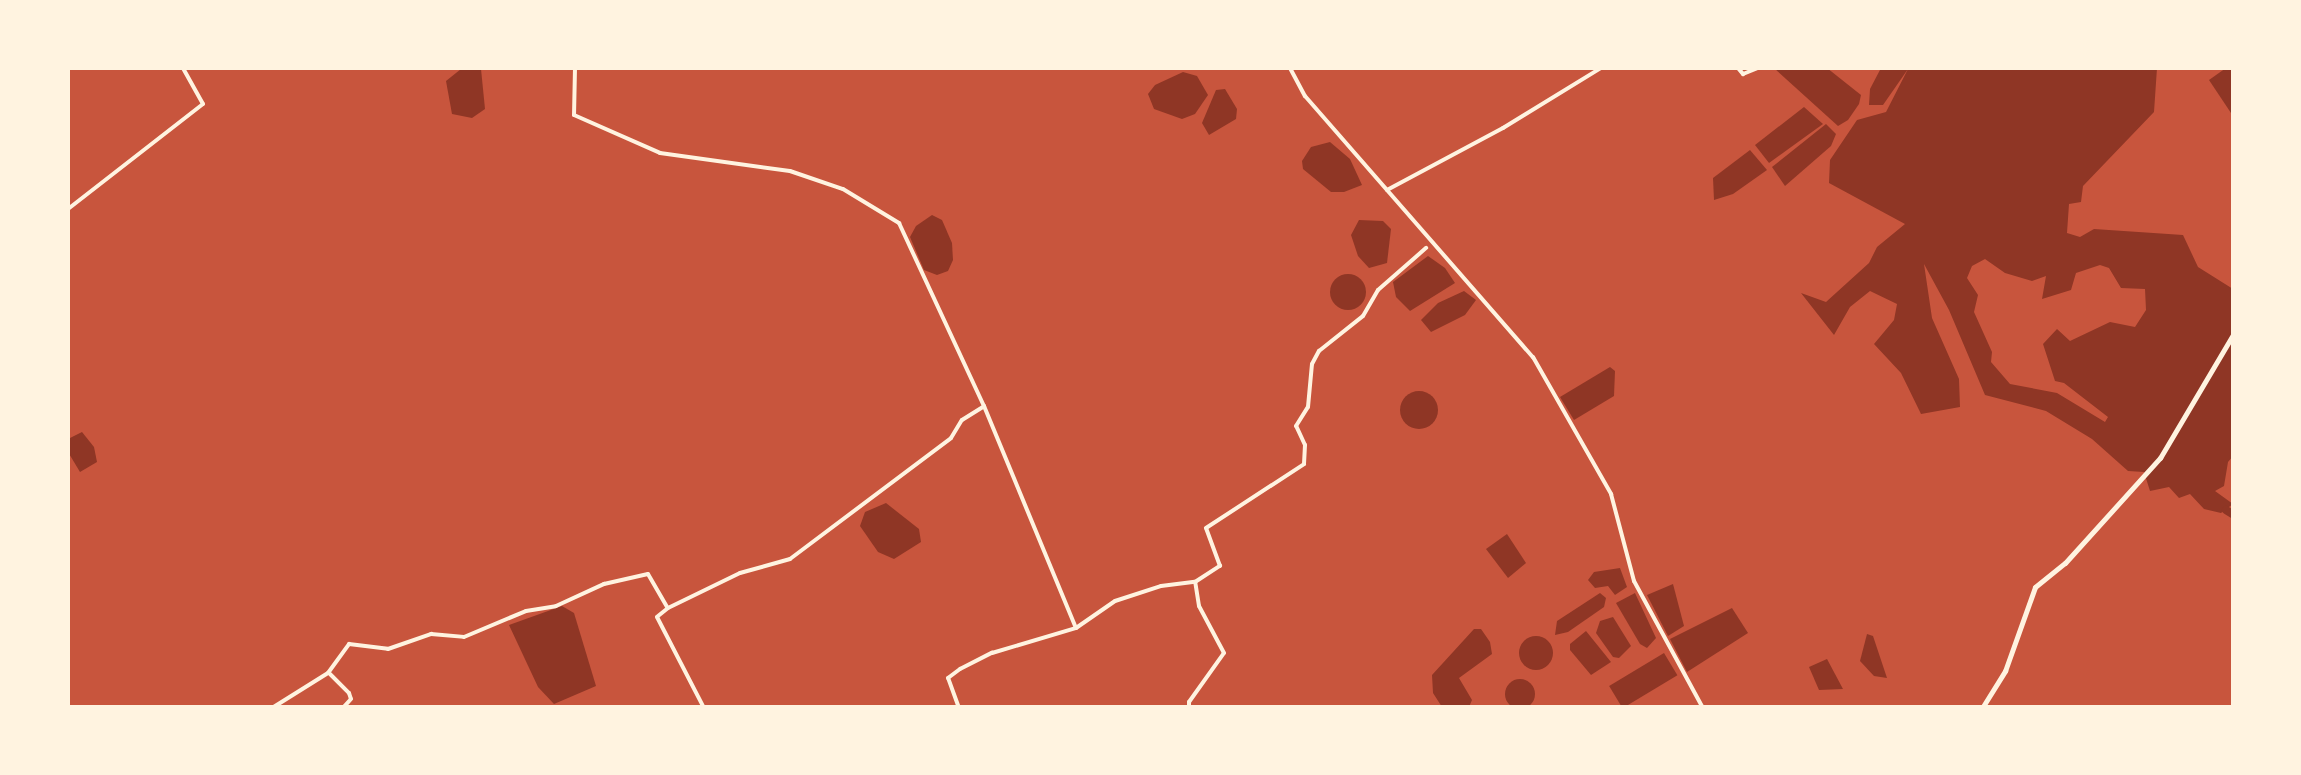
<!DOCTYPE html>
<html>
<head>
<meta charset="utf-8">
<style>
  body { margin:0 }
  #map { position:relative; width:2301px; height:775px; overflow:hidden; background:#c8553d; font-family:Helvetica,sans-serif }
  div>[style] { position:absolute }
  .water>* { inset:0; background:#8f3625; transform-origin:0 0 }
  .round { border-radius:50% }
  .canal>* { height:8px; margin:-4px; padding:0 4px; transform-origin:4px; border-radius:4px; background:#8f3625 }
  .minor>* { height:4px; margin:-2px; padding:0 2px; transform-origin:2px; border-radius:2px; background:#fff3e0 }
  .tertiary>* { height:5px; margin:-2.5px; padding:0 2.5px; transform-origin:2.5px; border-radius:2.5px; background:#fff3e0 }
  span { translate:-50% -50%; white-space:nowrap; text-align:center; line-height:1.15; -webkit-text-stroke:10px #fff3e0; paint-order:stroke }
  .frame { position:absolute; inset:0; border:70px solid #fff3e0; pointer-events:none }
</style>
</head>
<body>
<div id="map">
  <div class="water">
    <div style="clip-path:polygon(1774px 68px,1827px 68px,1861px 95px,1859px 104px,1848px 120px,1838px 126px)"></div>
    <div style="clip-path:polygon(evenodd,1881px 68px,2157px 68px,2154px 112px,2083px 186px,2081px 202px,2069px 204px,2067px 233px,2080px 237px,2094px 229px,2183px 235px,2198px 267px,2233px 289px,2233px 456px,2228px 462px,2224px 486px,2215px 491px,2233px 504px,2221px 513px,2204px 509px,2190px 494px,2179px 498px,2169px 487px,2150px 491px,2144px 472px,2128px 471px,2092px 439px,2046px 411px,1985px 395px,1949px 310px,1924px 264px,1932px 318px,1959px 379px,1960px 407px,1921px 414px,1901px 373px,1874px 344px,1894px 320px,1897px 304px,1870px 291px,1850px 307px,1834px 335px,1801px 293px,1826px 302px,1869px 263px,1877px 247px,1905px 224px,1829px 183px,1830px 160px,1857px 120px,1886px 112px,1908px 69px,1883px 105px,1869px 105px,1870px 89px,1881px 68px,1985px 259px,2005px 273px,2032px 281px,2046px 276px,2042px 299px,2071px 290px,2076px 273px,2100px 265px,2109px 268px,2121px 288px,2145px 289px,2146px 310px,2135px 327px,2110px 322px,2070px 341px,2057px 329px,2043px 344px,2055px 381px,2064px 383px,2108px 417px,2105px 422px,2057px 393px,2010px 384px,1991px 362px,1992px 352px,1974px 312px,1978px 295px,1967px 278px,1972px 266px,1985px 259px)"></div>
    <div style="clip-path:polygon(2226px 68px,2233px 68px,2233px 116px,2209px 80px)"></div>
    <div style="clip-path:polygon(461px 69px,481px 69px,485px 109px,472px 118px,452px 114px,446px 81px)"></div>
    <div style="clip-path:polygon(1183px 72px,1197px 76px,1208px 95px,1195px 114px,1182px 119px,1154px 109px,1148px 94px,1155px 85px)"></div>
    <div style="clip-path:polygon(1225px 89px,1237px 109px,1236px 119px,1209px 135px,1202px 123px,1216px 90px)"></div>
    <div style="clip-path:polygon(1804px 107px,1823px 124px,1769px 163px,1755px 145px)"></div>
    <div style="clip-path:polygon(1826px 124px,1836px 134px,1831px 146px,1785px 186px,1772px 167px)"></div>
    <div style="clip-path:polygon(1330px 142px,1350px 159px,1362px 185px,1344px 192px,1331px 192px,1303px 169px,1302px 161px,1311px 147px)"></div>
    <div style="clip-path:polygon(1750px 150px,1767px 170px,1733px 194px,1714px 200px,1713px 178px)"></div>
    <div style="clip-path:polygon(932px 215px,942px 220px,952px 243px,953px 260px,948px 271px,937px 275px,924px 270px,910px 237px,916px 226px)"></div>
    <div style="clip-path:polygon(1359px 220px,1383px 221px,1391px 229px,1387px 263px,1369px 268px,1358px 256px,1351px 235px)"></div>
    <div style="clip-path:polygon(1428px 256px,1445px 268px,1455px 283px,1410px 311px,1396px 297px,1393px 282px)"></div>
    <div class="round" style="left:1330px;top:274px;width:36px;height:36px"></div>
    <div style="clip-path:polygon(1464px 291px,1476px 300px,1465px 315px,1431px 332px,1421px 320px,1438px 303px)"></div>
    <div style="clip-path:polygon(1610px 367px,1615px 371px,1614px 396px,1574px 420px,1560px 397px)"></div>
    <div class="round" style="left:1400px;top:391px;width:38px;height:38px"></div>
    <div style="clip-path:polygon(82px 432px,94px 447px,97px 462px,80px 472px,68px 452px,68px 439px)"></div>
    <div style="clip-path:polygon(886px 503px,919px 529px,921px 542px,894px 559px,878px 552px,860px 526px,865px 512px)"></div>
    <div style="clip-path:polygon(1507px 534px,1526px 563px,1508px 578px,1486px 549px)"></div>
    <div style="clip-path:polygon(1620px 568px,1627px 587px,1615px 595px,1608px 586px,1595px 588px,1588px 580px,1594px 572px)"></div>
    <div style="clip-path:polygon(1673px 584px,1684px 626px,1668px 636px,1647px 595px)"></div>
    <div style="clip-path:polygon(1600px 593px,1606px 598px,1604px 607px,1568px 632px,1555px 635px,1557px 621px)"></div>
    <div style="clip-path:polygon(1635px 593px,1656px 638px,1647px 648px,1640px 644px,1616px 603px)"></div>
    <div style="clip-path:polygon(562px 606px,574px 613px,596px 686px,554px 704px,538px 687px,509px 625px)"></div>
    <div style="clip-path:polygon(1732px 608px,1748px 633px,1687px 672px,1670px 639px)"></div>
    <div style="clip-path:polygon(1613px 617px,1631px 646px,1619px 658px,1613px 657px,1596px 633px,1600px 621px)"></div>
    <div style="clip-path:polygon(1474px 629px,1481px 629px,1490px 642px,1492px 654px,1459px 678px,1472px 700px,1469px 707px,1442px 707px,1433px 693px,1432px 675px)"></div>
    <div style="clip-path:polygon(1586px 631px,1611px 662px,1591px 675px,1570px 650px,1570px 644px)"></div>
    <div style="clip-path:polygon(1867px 634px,1873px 636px,1887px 678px,1874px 676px,1860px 661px)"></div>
    <div class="round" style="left:1519px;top:636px;width:34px;height:34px"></div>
    <div style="left:1664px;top:653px;width:26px;height:64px;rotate:59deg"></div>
    <div style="clip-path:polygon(1827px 659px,1843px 689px,1819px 690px,1809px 667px)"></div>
    <div class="round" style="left:1505px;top:679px;width:30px;height:30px"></div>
  </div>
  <div class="canal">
    <div style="left:2226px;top:510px;width:9px;rotate:32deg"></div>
  </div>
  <div class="minor">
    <div style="left:575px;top:68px;width:47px;rotate:91.2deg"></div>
    <div style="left:574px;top:115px;width:94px;rotate:23.8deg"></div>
    <div style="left:660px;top:153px;width:131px;rotate:7.9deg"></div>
    <div style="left:790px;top:171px;width:56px;rotate:18.8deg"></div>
    <div style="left:843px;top:189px;width:66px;rotate:31.3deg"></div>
    <div style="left:899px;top:223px;width:202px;rotate:65.1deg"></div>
    <div style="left:1290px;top:68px;width:32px;rotate:62deg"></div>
    <div style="left:1305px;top:96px;width:347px;rotate:48.9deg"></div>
    <div style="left:1533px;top:357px;width:158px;rotate:60.3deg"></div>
    <div style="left:1611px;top:494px;width:90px;rotate:75.2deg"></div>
    <div style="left:1634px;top:581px;width:145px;rotate:61.5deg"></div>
    <div style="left:1738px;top:68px;width:8px;rotate:50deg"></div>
    <div style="left:1743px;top:74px;width:16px;rotate:-22deg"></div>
    <div style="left:1387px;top:190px;width:132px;rotate:-28.1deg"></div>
    <div style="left:1503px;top:128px;width:115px;rotate:-31.5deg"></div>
    <div style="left:68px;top:209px;width:171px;rotate:-37.9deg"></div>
    <div style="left:203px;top:104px;width:41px;rotate:-119.1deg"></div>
    <div style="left:668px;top:608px;width:14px;rotate:141deg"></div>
    <div style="left:657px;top:617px;width:102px;rotate:62.7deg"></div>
    <div style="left:330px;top:674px;width:27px;rotate:45deg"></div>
    <div style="left:349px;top:693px;width:6px;rotate:72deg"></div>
    <div style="left:351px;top:699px;width:12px;rotate:132deg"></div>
    <div style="left:272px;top:708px;width:66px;rotate:-32deg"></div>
    <div style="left:328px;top:673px;width:36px;rotate:-54deg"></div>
    <div style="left:349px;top:644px;width:39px;rotate:7deg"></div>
    <div style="left:388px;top:649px;width:46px;rotate:-19.2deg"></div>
    <div style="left:431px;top:634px;width:33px;rotate:5deg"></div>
    <div style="left:464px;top:637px;width:67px;rotate:-22.8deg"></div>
    <div style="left:526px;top:611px;width:30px;rotate:-9deg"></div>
    <div style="left:556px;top:606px;width:53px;rotate:-24.6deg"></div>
    <div style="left:604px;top:584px;width:45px;rotate:-12.8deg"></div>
    <div style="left:648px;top:574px;width:39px;rotate:60deg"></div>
    <div style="left:668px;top:608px;width:80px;rotate:-25.9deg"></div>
    <div style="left:740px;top:573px;width:52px;rotate:-15.6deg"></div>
    <div style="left:790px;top:559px;width:201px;rotate:-36.9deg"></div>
    <div style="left:951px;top:438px;width:21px;rotate:-59deg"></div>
    <div style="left:962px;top:420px;width:26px;rotate:-32deg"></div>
    <div style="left:984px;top:406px;width:240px;rotate:67.5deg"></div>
    <div style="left:959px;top:708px;width:32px;rotate:-110deg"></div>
    <div style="left:948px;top:678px;width:15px;rotate:-37deg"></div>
    <div style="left:960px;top:669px;width:36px;rotate:-27deg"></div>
    <div style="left:992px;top:653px;width:88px;rotate:-16.6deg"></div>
    <div style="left:1076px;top:628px;width:47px;rotate:-34.7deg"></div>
    <div style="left:1115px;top:601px;width:48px;rotate:-18.1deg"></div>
    <div style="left:1161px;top:586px;width:34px;rotate:-7deg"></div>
    <div style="left:1195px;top:582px;width:30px;rotate:-33deg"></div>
    <div style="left:1220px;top:566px;width:40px;rotate:-110.2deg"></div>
    <div style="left:1206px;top:528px;width:117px;rotate:-33.1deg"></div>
    <div style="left:1304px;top:464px;width:19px;rotate:-87deg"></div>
    <div style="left:1305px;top:445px;width:21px;rotate:-115deg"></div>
    <div style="left:1296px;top:426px;width:22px;rotate:-58deg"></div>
    <div style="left:1308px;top:407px;width:43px;rotate:-84.7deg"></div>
    <div style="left:1312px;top:364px;width:15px;rotate:-62deg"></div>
    <div style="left:1319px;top:351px;width:56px;rotate:-38.5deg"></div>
    <div style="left:1363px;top:316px;width:30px;rotate:-60deg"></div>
    <div style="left:1378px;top:290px;width:64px;rotate:-41.2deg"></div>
    <div style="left:1189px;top:708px;width:6px;rotate:-90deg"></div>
    <div style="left:1189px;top:702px;width:60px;rotate:-54.5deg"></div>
    <div style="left:1224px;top:653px;width:53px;rotate:-118deg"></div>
    <div style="left:1199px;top:606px;width:24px;rotate:-99deg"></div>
  </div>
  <div class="tertiary">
    <div style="left:1982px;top:708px;width:44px;rotate:-58.1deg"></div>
    <div style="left:2005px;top:671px;width:89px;rotate:-70.3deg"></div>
    <div style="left:2035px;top:587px;width:38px;rotate:-39deg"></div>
    <div style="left:2065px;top:563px;width:142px;rotate:-47.9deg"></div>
    <div style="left:2160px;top:458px;width:145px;rotate:-59.4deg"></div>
  </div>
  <div class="frame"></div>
</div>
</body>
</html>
